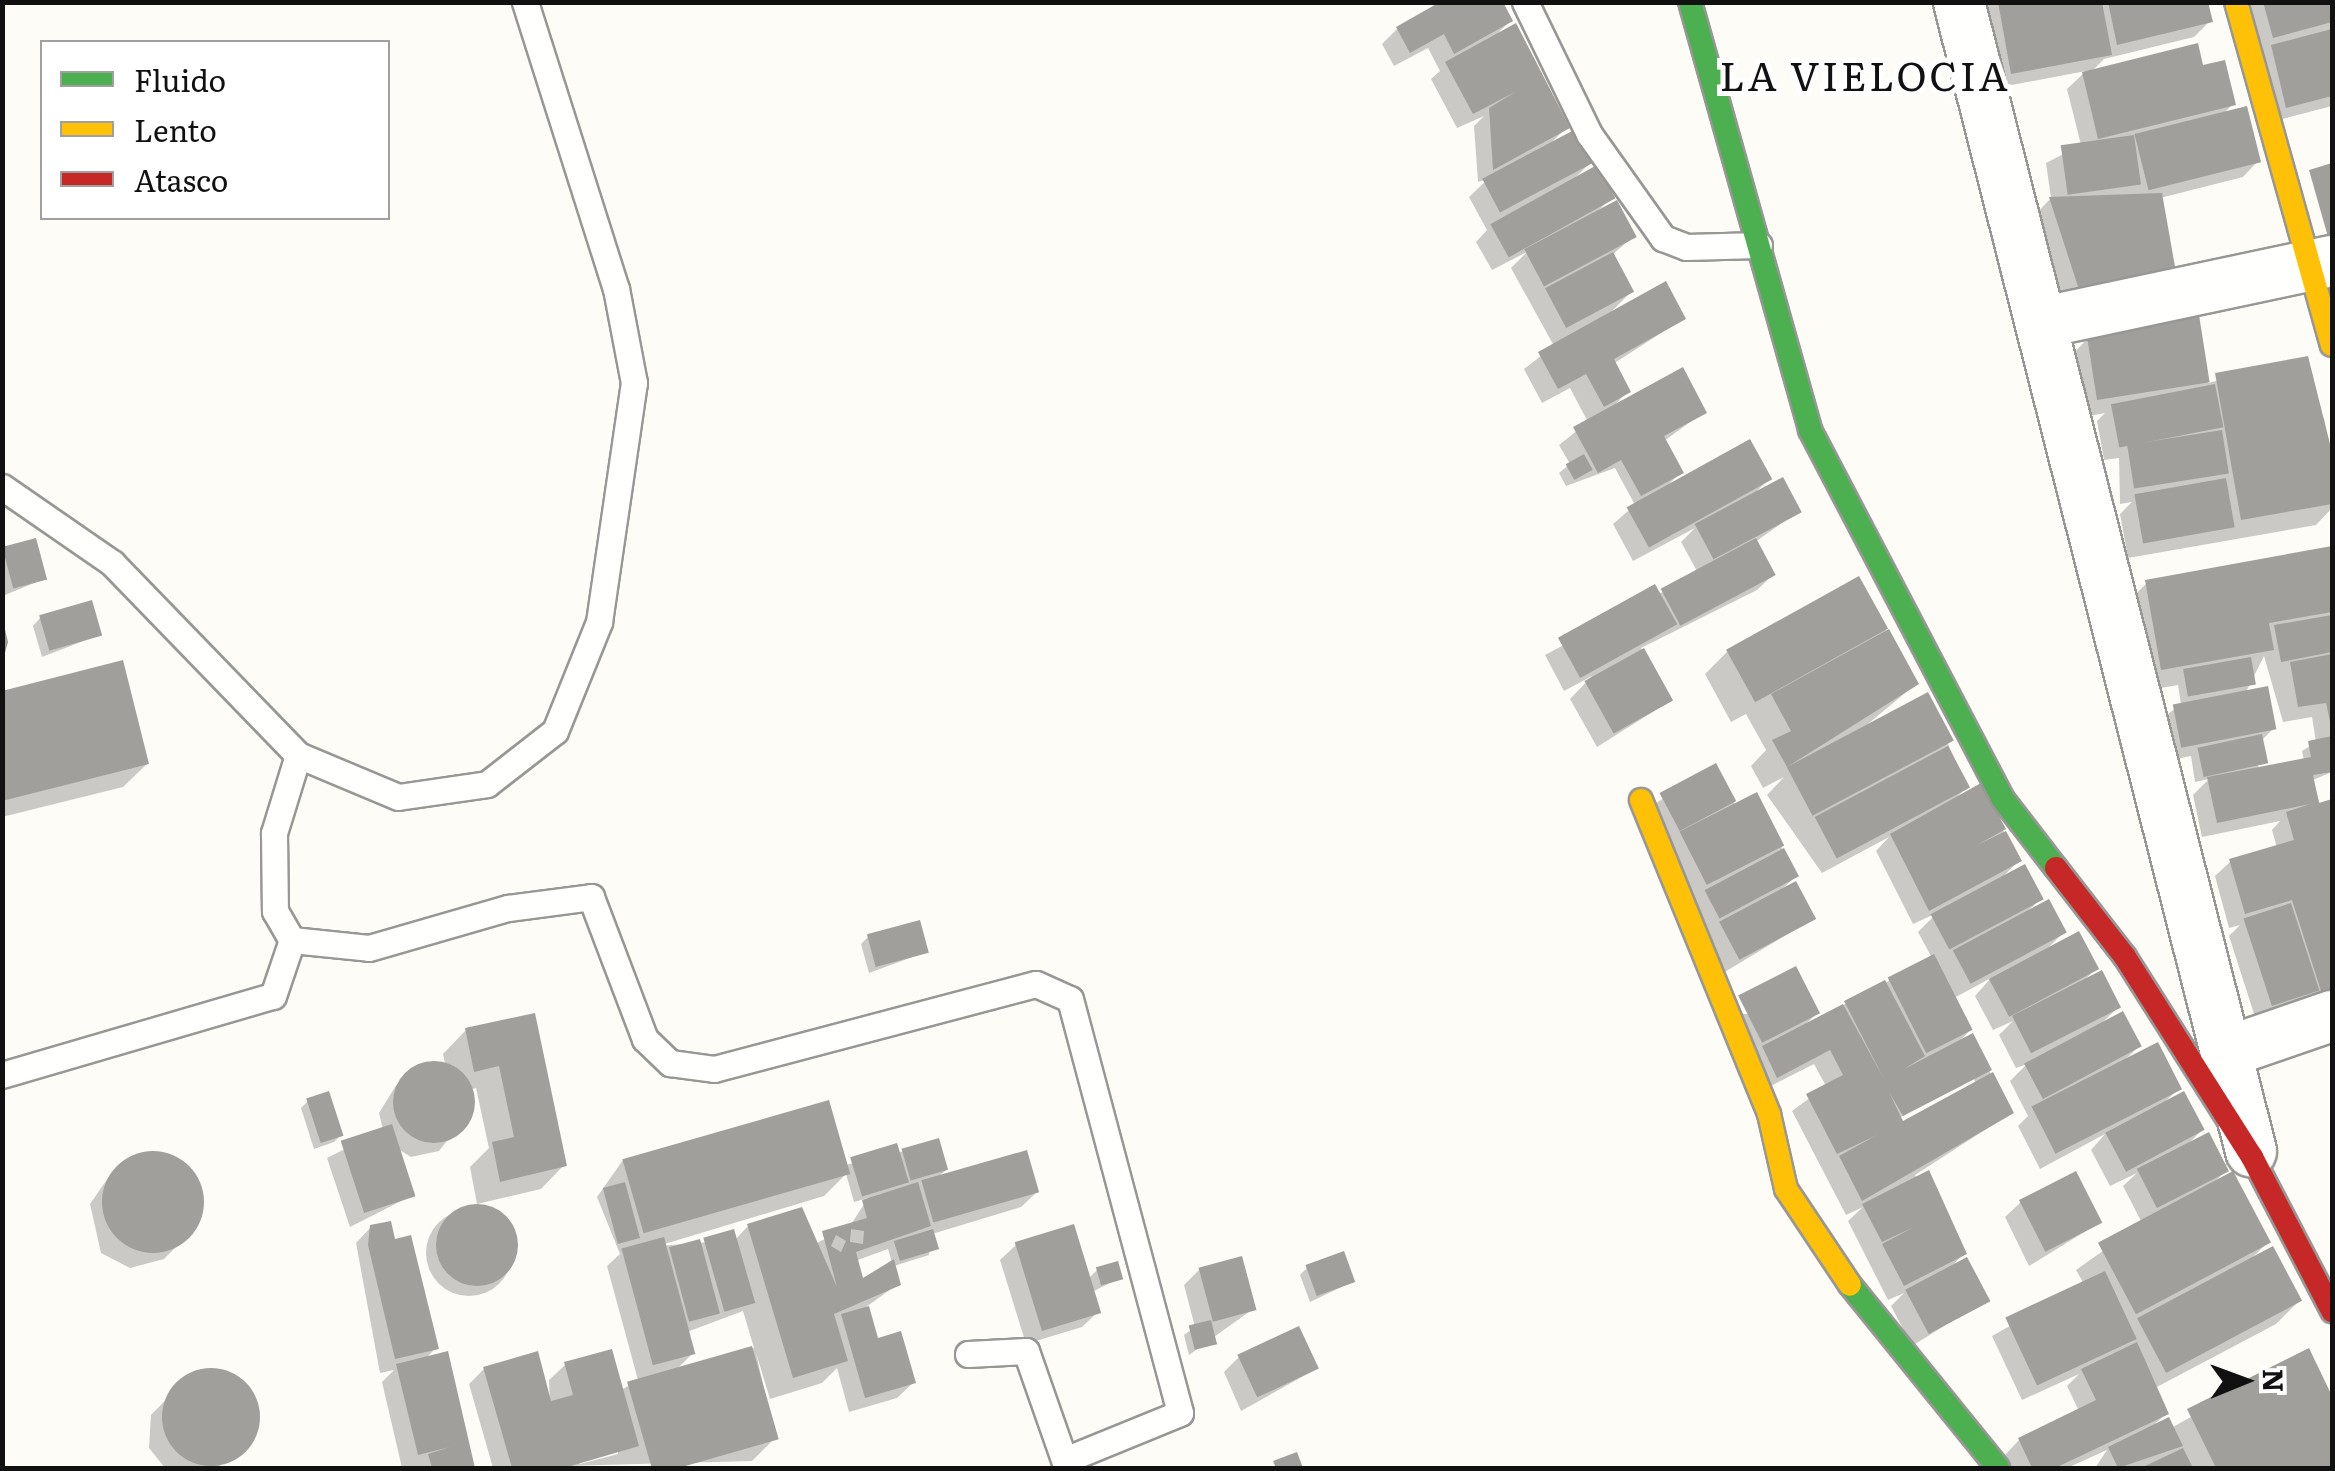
<!DOCTYPE html>
<html>
<head>
<meta charset="utf-8">
<style>
  body { margin:0 }
  #map { position:relative; width:2335px; height:1471px; overflow:hidden; background:#fdfcf7; font-family:Literata,serif }
  div>[style] { position:absolute }
  .shadow>* { inset:0; background:#0003 }
  .round { border-radius:50% }
  .building>* { inset:0; background:#a19f9c; transform-origin:0 0 }
  .roads { filter:drop-shadow(2px 0 #979795) drop-shadow(-2px 0 #979795) drop-shadow(0 2px #979795) drop-shadow(0 -2px #979795) }
  .lane>* { height:25px; margin:-12.5px; padding:0 12.5px; transform-origin:12.5px; border-radius:12.5px; background:#fffffe }
  .street>* { height:50px; margin:-25px; padding:0 25px; transform-origin:25px; border-radius:25px; background:#fffffe }
  .fast>* { height:22px; margin:-11px; padding:0 11px; transform-origin:11px; border-radius:11px; background:#4caf50 }
  .slow>* { height:22px; margin:-11px; padding:0 11px; transform-origin:11px; border-radius:11px; background:#ffc107 }
  .jam>* { height:22px; margin:-11px; padding:0 11px; transform-origin:11px; border-radius:11px; background:#c62828 }
  span { translate:-50% -50%; white-space:nowrap; text-align:center; line-height:1.15; -webkit-text-stroke:10px #fff; paint-order:stroke }
  .quarter-label { font-size:40px; color:#111; letter-spacing:2.5px }
  .frame { position:absolute; inset:0; border:5px solid #111; pointer-events:none }
  .legend { position:absolute; left:40px; top:40px; width:350px; height:180px; box-sizing:border-box; background:#fff; border:2px solid #a0a0a0; margin:0; padding:12px 18px; list-style:none; font-size:30px; color:#111 }
  .legend li { display:flex; align-items:center; gap:20px; height:50px }
  .legend b { width:50px; border:2px solid #a0a0a0 }
  .north { position:absolute; left:2195px; top:1331px; width:100px; height:100px; -webkit-text-stroke:8px #fff; paint-order:stroke; rotate:89deg; font-size:28px; font-weight:700; line-height:40px; text-align:center; color:#111 }
  .north::after { content:''; display:block; margin:auto; width:35px; height:45px; background:#111; clip-path:polygon(50% 0,100% 100%,50% 72%,0 100%) }
</style>
</head>
<body>
<div id="map">
  <div class="shadow">
    <div style="clip-path:polygon(1984px 2px,2205px 2px,2210px 21px,2194px 37px,2104px 59px,2091px 72px,2202px 67px,2233px 104px,2222px 115px,2258px 161px,2243px 177px,2160px 198px,2067px 313px,2035px 215px,2051px 198px,2046px 163px,2081px 145px,2067px 89px,2086px 71px,1996px 88px)"></div>
    <div style="clip-path:polygon(2245px 2px,2332px 2px,2332px 106px,2271px 122px)"></div>
    <div style="clip-path:polygon(1510px 21px,1496px 35px,1566px 128px,1549px 145px,1589px 164px,1574px 179px,1612px 197px,1596px 213px,1634px 236px,1612px 255px,1631px 292px,1609px 314px,1683px 319px,1613px 364px,1628px 391px,1613px 407px,1704px 412px,1664px 441px,1681px 472px,1668px 485px,1769px 479px,1754px 494px,1799px 511px,1755px 542px,1773px 575px,1757px 590px,1641px 648px,1670px 701px,1597px 747px,1570px 699px,1592px 676px,1564px 691px,1545px 655px,1698px 573px,1681px 542px,1695px 528px,1633px 561px,1613px 524px,1635px 505px,1615px 468px,1566px 486px,1559px 473px,1570px 464px,1559px 445px,1588px 422px,1570px 388px,1542px 403px,1524px 369px,1554px 346px,1511px 268px,1527px 252px,1492px 270px,1476px 242px,1487px 230px,1469px 197px,1488px 179px,1478px 182px,1474px 126px,1484px 116px,1457px 128px,1431px 79px,1440px 71px,1428px 48px,1394px 66px,1382px 44px,1397px 29px)"></div>
    <div style="clip-path:polygon(2197px 318px,2208px 383px,2306px 359px,2311px 420px,2324px 418px,2332px 466px,2332px 508px,2316px 525px,2128px 558px,2120px 514px,2132px 502px,2120px 504px,2119px 458px,2104px 460px,2097px 421px,2105px 413px,2084px 417px,2073px 354px,2088px 338px)"></div>
    <div style="clip-path:polygon(evenodd,2332px 548px,2332px 772px,2313px 780px,2320px 805px,2332px 802px,2332px 998px,2256px 1020px,2229px 936px,2240px 925px,2229px 928px,2215px 876px,2231px 861px,2277px 848px,2272px 830px,2280px 821px,2202px 837px,2193px 795px,2209px 779px,2195px 782px,2191px 756px,2166px 761px,2159px 721px,2181px 704px,2178px 685px,2138px 692px,2123px 606px,2147px 583px,2332px 548px,2264px 656px,2283px 722px,2312px 717px,2316px 742px,2302px 751px,2304px 761px,2258px 770px,2261px 741px,2274px 728px,2246px 692px,2264px 656px)"></div>
    <div style="clip-path:polygon(2px 549px,44px 579px,5px 595px)"></div>
    <div style="clip-path:polygon(evenodd,1858px 579px,1916px 684px,1851px 738px,1927px 696px,1967px 787px,1954px 800px,1980px 787px,2019px 860px,2002px 878px,2041px 898px,2027px 912px,2064px 932px,2046px 950px,2096px 968px,2083px 982px,2118px 1007px,2102px 1023px,2139px 1046px,2124px 1061px,2179px 1088px,2165px 1102px,2202px 1130px,2188px 1144px,2226px 1170px,2214px 1183px,2268px 1242px,2252px 1258px,2299px 1301px,2276px 1324px,2155px 1388px,2166px 1413px,2153px 1426px,2171px 1428px,2308px 1352px,2332px 1402px,2332px 1468px,2095px 1468px,2107px 1450px,2067px 1468px,2010px 1468px,2004px 1456px,2019px 1440px,2079px 1411px,2067px 1386px,2079px 1374px,2022px 1400px,1992px 1336px,2084px 1284px,2076px 1270px,2142px 1223px,2123px 1186px,2137px 1173px,2110px 1186px,2091px 1150px,2105px 1134px,2040px 1169px,2018px 1126px,2028px 1116px,2010px 1081px,2027px 1064px,2016px 1068px,1999px 1035px,2013px 1021px,1993px 1030px,1975px 996px,1991px 978px,1954px 998px,1970px 1030px,1958px 1043px,1972px 1037px,2011px 1113px,1915px 1175px,1964px 1253px,1952px 1266px,1986px 1300px,1912px 1346px,1891px 1306px,1904px 1293px,1888px 1300px,1848px 1221px,1863px 1207px,1846px 1215px,1792px 1111px,1826px 1086px,1814px 1064px,1761px 1091px,1724px 1014px,1817px 1013px,1804px 1026px,1932px 958px,1918px 932px,1937px 913px,1913px 924px,1876px 851px,1889px 837px,1822px 873px,1767px 795px,1784px 777px,1763px 788px,1751px 766px,1766px 750px,1746px 714px,1731px 722px,1705px 674px,1728px 651px,1858px 579px,1973px 1077px,1976px 1084px,1893px 1127px,1890px 1123px,1973px 1077px)"></div>
    <div style="clip-path:polygon(40px 618px,99px 635px,42px 657px,33px 626px)"></div>
    <div style="clip-path:polygon(2px 693px,147px 764px,123px 787px,2px 817px)"></div>
    <div style="clip-path:polygon(1715px 766px,1736px 806px,1756px 796px,1796px 876px,1782px 889px,1813px 919px,1723px 973px,1645px 810px)"></div>
    <div style="clip-path:polygon(869px 936px,926px 952px,869px 973px,861px 944px)"></div>
    <div style="clip-path:polygon(533px 1016px,564px 1165px,541px 1189px,477px 1204px,470px 1167px,489px 1148px,476px 1088px,468px 1090px,472px 1109px,439px 1151px,411px 1157px,398px 1149px,413px 1195px,350px 1227px,327px 1158px,383px 1130px,379px 1113px,395px 1087px,411px 1071px,446px 1068px,443px 1054px,466px 1030px)"></div>
    <div style="clip-path:polygon(308px 1101px,341px 1135px,334px 1142px,314px 1149px,301px 1108px)"></div>
    <div style="clip-path:polygon(evenodd,904px 1151px,946px 1170px,934px 1181px,1037px 1192px,1021px 1207px,932px 1234px,929px 1255px,894px 1266px,898px 1284px,866px 1307px,875px 1336px,913px 1383px,897px 1398px,849px 1412px,837px 1368px,822px 1383px,770px 1399px,756px 1353px,775px 1438px,752px 1461px,493px 1468px,469px 1384px,484px 1369px,550px 1406px,549px 1380px,565px 1365px,621px 1390px,638px 1380px,607px 1266px,620px 1254px,597px 1197px,623px 1160px,845px 1165px,904px 1151px,846px 1174px,854px 1202px,868px 1198px,850px 1226px,811px 1246px,748px 1226px,735px 1240px,658px 1246px,824px 1196px,846px 1174px,904px 1151px,888px 1249px,892px 1263px,861px 1282px,855px 1261px,888px 1249px,904px 1151px,743px 1311px,754px 1348px,677px 1369px,693px 1353px,687px 1332px,743px 1311px,904px 1151px,618px 1449px,618px 1454px,580px 1464px,578px 1460px,618px 1449px)"></div>
    <div style="clip-path:polygon(171px 1157px,196px 1179px,200px 1214px,180px 1243px,164px 1259px,130px 1268px,101px 1253px,90px 1204px,108px 1178px,125px 1162px)"></div>
    <div style="clip-path:polygon(2021px 1202px,2099px 1223px,2029px 1266px,2005px 1217px)"></div>
    <div class="round" style="left:426px;top:1210px;width:86px;height:86px"></div>
    <div style="clip-path:polygon(371px 1227px,393px 1242px,436px 1348px,424px 1360px,472px 1468px,402px 1468px,382px 1382px,394px 1370px,380px 1373px,356px 1243px)"></div>
    <div style="clip-path:polygon(1016px 1245px,1088px 1279px,1097px 1270px,1120px 1278px,1092px 1292px,1098px 1312px,1082px 1327px,1026px 1344px,1000px 1260px)"></div>
    <div style="clip-path:polygon(1307px 1268px,1352px 1282px,1310px 1302px,1300px 1275px)"></div>
    <div style="clip-path:polygon(1200px 1269px,1253px 1309px,1189px 1355px,1184px 1335px,1195px 1327px,1184px 1285px)"></div>
    <div style="clip-path:polygon(1239px 1357px,1316px 1369px,1241px 1411px,1224px 1372px)"></div>
    <div style="clip-path:polygon(222px 1371px,249px 1389px,255px 1436px,217px 1468px,165px 1468px,149px 1448px,151px 1415px,190px 1375px)"></div>
  </div>
  <div class="building">
    <div style="clip-path:polygon(1440px 2px,1503px 2px,1513px 21px,1454px 54px,1444px 34px,1410px 53px,1396px 27px)"></div>
    <div style="clip-path:polygon(1998px 2px,2102px 2px,2112px 55px,2011px 74px)"></div>
    <div style="clip-path:polygon(2108px 2px,2208px 2px,2213px 22px,2117px 45px)"></div>
    <div style="clip-path:polygon(2263px 2px,2332px 2px,2332px 22px,2273px 38px)"></div>
    <div style="clip-path:polygon(1516px 23px,1570px 128px,1493px 170px,1489px 108px,1517px 91px,1473px 114px,1445px 62px)"></div>
    <div style="clip-path:polygon(2332px 29px,2332px 96px,2286px 108px,2271px 45px)"></div>
    <div style="clip-path:polygon(2198px 43px,2203px 65px,2225px 60px,2236px 105px,2098px 139px,2082px 72px)"></div>
    <div style="left:2247px;top:106px;width:58px;height:116px;rotate:76deg"></div>
    <div style="left:1574px;top:130px;width:38px;height:104px;rotate:62deg"></div>
    <div style="left:2134px;top:135px;width:50px;height:74px;rotate:82deg"></div>
    <div style="clip-path:polygon(2332px 163px,2332px 251px,2309px 170px)"></div>
    <div style="left:1597px;top:165px;width:38px;height:122px;rotate:61deg"></div>
    <div style="clip-path:polygon(2162px 193px,2177px 278px,2082px 299px,2049px 197px)"></div>
    <div style="left:1617px;top:200px;width:42px;height:105px;rotate:62deg"></div>
    <div style="left:1613px;top:252px;width:45px;height:77px;rotate:62deg"></div>
    <div style="clip-path:polygon(1666px 281px,1686px 319px,1614px 359px,1631px 392px,1604px 407px,1586px 374px,1558px 389px,1538px 352px)"></div>
    <div style="left:2199px;top:315px;width:68px;height:114px;rotate:81deg"></div>
    <div style="clip-path:polygon(2308px 356px,2332px 452px,2332px 504px,2241px 520px,2215px 373px)"></div>
    <div style="clip-path:polygon(1683px 367px,1707px 413px,1664px 436px,1684px 473px,1641px 496px,1621px 460px,1598px 473px,1573px 427px)"></div>
    <div style="left:2215px;top:384px;width:44px;height:106px;rotate:79deg"></div>
    <div style="left:2222px;top:430px;width:44px;height:96px;rotate:81deg"></div>
    <div style="left:1750px;top:439px;width:46px;height:141px;rotate:61deg"></div>
    <div style="left:1584px;top:454px;width:18px;height:21px;rotate:61deg"></div>
    <div style="left:1783px;top:477px;width:40px;height:100px;rotate:62deg"></div>
    <div style="left:2226px;top:478px;width:50px;height:93px;rotate:80deg"></div>
    <div style="left:36px;top:538px;width:43px;height:35px;rotate:75deg"></div>
    <div style="left:1756px;top:538px;width:42px;height:108px;rotate:62deg"></div>
    <div style="clip-path:polygon(2332px 546px,2332px 612px,2269px 623px,2274px 650px,2161px 670px,2145px 580px)"></div>
    <div style="left:1859px;top:576px;width:60px;height:152px;rotate:61deg"></div>
    <div style="left:1655px;top:584px;width:46px;height:111px;rotate:61deg"></div>
    <div style="left:92px;top:600px;width:37px;height:55px;rotate:74deg"></div>
    <div style="clip-path:polygon(2332px 615px,2332px 652px,2281px 662px,2274px 625px)"></div>
    <div style="clip-path:polygon(4px 625px,8px 642px,2px 664px,2px 625px)"></div>
    <div style="clip-path:polygon(1889px 629px,1919px 684px,1787px 767px,1772px 740px,1791px 731px,1771px 694px)"></div>
    <div style="left:1644px;top:648px;width:60px;height:68px;rotate:61deg"></div>
    <div style="clip-path:polygon(2332px 654px,2332px 726px,2331px 726px,2326px 703px,2298px 707px,2290px 662px)"></div>
    <div style="left:2251px;top:657px;width:28px;height:69px;rotate:80deg"></div>
    <div style="clip-path:polygon(123px 660px,149px 764px,2px 801px,2px 691px)"></div>
    <div style="left:2268px;top:686px;width:44px;height:97px;rotate:79deg"></div>
    <div style="left:1928px;top:692px;width:55px;height:160px;rotate:62deg"></div>
    <div style="left:2262px;top:734px;width:30px;height:66px;rotate:78deg"></div>
    <div style="clip-path:polygon(2332px 736px,2332px 772px,2313px 775px,2319px 803px,2332px 799px,2332px 991px,2322px 994px,2292px 900px,2245px 914px,2229px 859px,2294px 840px,2286px 812px,2310px 804px,2217px 823px,2207px 777px,2311px 757px,2308px 741px)"></div>
    <div style="left:1948px;top:746px;width:47px;height:151px;rotate:62deg"></div>
    <div style="left:1716px;top:763px;width:43px;height:64px;rotate:62deg"></div>
    <div style="clip-path:polygon(1981px 783px,2006px 829px,1977px 845px,2006px 831px,2022px 861px,1929px 911px,1890px 834px)"></div>
    <div style="left:1757px;top:792px;width:60px;height:87px;rotate:63deg"></div>
    <div style="left:1784px;top:848px;width:32px;height:90px;rotate:62deg"></div>
    <div style="left:2025px;top:864px;width:40px;height:107px;rotate:62deg"></div>
    <div style="left:1796px;top:881px;width:43px;height:87px;rotate:62deg"></div>
    <div style="left:2049px;top:899px;width:38px;height:109px;rotate:62deg"></div>
    <div style="left:2291px;top:903px;width:92px;height:50px;rotate:72deg"></div>
    <div style="left:920px;top:920px;width:34px;height:55px;rotate:75deg"></div>
    <div style="left:2079px;top:931px;width:43px;height:102px;rotate:62deg"></div>
    <div style="left:1934px;top:954px;width:85px;height:52px;rotate:63deg"></div>
    <div style="left:1796px;top:966px;width:53px;height:65px;rotate:63deg"></div>
    <div style="left:2102px;top:970px;width:42px;height:101px;rotate:63deg"></div>
    <div style="clip-path:polygon(1885px 980px,1925px 1056px,1904px 1069px,1973px 1033px,1992px 1070px,1903px 1116px,1889px 1092px,1903px 1121px,1993px 1072px,2014px 1113px,1862px 1201px,1839px 1156px,1877px 1135px,1837px 1154px,1806px 1094px,1843px 1075px,1830px 1050px,1777px 1078px,1762px 1046px,1843px 1004px,1884px 1079px,1844px 1001px)"></div>
    <div style="left:2123px;top:1011px;width:40px;height:112px;rotate:62deg"></div>
    <div style="clip-path:polygon(535px 1013px,567px 1166px,500px 1182px,492px 1142px,514px 1137px,499px 1066px,474px 1072px,465px 1028px)"></div>
    <div style="left:2158px;top:1042px;width:53px;height:142px;rotate:63deg"></div>
    <div class="round" style="left:393px;top:1061px;width:82px;height:82px"></div>
    <div style="left:329px;top:1091px;width:47px;height:24px;rotate:72deg"></div>
    <div style="left:2184px;top:1091px;width:44px;height:89px;rotate:62deg"></div>
    <div style="left:829px;top:1100px;width:77px;height:215px;rotate:74deg"></div>
    <div style="left:392px;top:1124px;width:76px;height:54px;rotate:72deg"></div>
    <div style="left:2209px;top:1132px;width:44px;height:81px;rotate:63deg"></div>
    <div style="left:939px;top:1138px;width:33px;height:39px;rotate:74deg"></div>
    <div style="left:897px;top:1143px;width:41px;height:49px;rotate:73deg"></div>
    <div style="left:1027px;top:1150px;width:44px;height:110px;rotate:74deg"></div>
    <div class="round" style="left:102px;top:1151px;width:102px;height:102px"></div>
    <div style="clip-path:polygon(1929px 1170px,1967px 1254px,1904px 1286px,1882px 1244px,1914px 1227px,1882px 1242px,1862px 1204px)"></div>
    <div style="left:2076px;top:1171px;width:58px;height:64px;rotate:63deg"></div>
    <div style="left:2233px;top:1171px;width:81px;height:153px;rotate:62deg"></div>
    <div style="left:625px;top:1182px;width:58px;height:23px;rotate:75deg"></div>
    <div style="clip-path:polygon(evenodd,918px 1182px,931px 1226px,856px 1252px,863px 1278px,894px 1259px,901px 1285px,834px 1314px,848px 1361px,793px 1378px,747px 1224px,802px 1207px,837px 1287px,822px 1231px,867px 1218px,862px 1200px,918px 1182px,851px 1229px,864px 1231px,863px 1244px,850px 1242px,851px 1229px,918px 1182px,836px 1235px,846px 1241px,841px 1252px,831px 1246px,836px 1235px)"></div>
    <div class="round" style="left:436px;top:1204px;width:82px;height:82px"></div>
    <div style="clip-path:polygon(391px 1221px,395px 1239px,411px 1235px,439px 1349px,395px 1359px,368px 1245px,370px 1225px)"></div>
    <div style="left:1074px;top:1224px;width:93px;height:62px;rotate:73deg"></div>
    <div style="left:734px;top:1229px;width:77px;height:32px;rotate:74deg"></div>
    <div style="left:933px;top:1229px;width:21px;height:41px;rotate:73deg"></div>
    <div style="left:664px;top:1237px;width:121px;height:44px;rotate:75deg"></div>
    <div style="left:700px;top:1239px;width:77px;height:32px;rotate:75deg"></div>
    <div style="left:2273px;top:1246px;width:62px;height:154px;rotate:62deg"></div>
    <div style="left:1344px;top:1251px;width:33px;height:41px;rotate:70deg"></div>
    <div style="left:1242px;top:1256px;width:56px;height:45px;rotate:75deg"></div>
    <div style="left:1967px;top:1257px;width:50px;height:70px;rotate:62deg"></div>
    <div style="left:1118px;top:1261px;width:19px;height:23px;rotate:74deg"></div>
    <div style="left:2105px;top:1271px;width:75px;height:110px;rotate:65deg"></div>
    <div style="clip-path:polygon(869px 1306px,878px 1338px,901px 1331px,916px 1383px,865px 1398px,841px 1314px)"></div>
    <div style="left:1211px;top:1320px;width:25px;height:23px;rotate:76deg"></div>
    <div style="left:1299px;top:1326px;width:47px;height:68px;rotate:65deg"></div>
    <div style="clip-path:polygon(2137px 1342px,2169px 1414px,2055px 1468px,2032px 1468px,2018px 1438px,2096px 1400px,2081px 1369px)"></div>
    <div style="left:752px;top:1346px;width:97px;height:130px;rotate:74deg"></div>
    <div style="clip-path:polygon(2309px 1348px,2332px 1396px,2332px 1468px,2216px 1468px,2187px 1409px)"></div>
    <div style="clip-path:polygon(612px 1349px,639px 1446px,564px 1468px,512px 1468px,483px 1367px,538px 1351px,551px 1401px,573px 1395px,564px 1362px)"></div>
    <div style="clip-path:polygon(448px 1351px,475px 1468px,432px 1468px,428px 1454px,450px 1447px,418px 1455px,396px 1364px)"></div>
    <div class="round" style="left:162px;top:1368px;width:98px;height:98px"></div>
    <div style="clip-path:polygon(2169px 1417px,2183px 1446px,2118px 1468px,2108px 1447px)"></div>
    <div style="clip-path:polygon(2183px 1448px,2193px 1468px,2141px 1468px)"></div>
    <div style="clip-path:polygon(1297px 1452px,1303px 1468px,1276px 1468px,1273px 1461px)"></div>
  </div>
  <div class="roads">
    <div class="lane">
      <div style="left:1525px;top:2px;width:147px;rotate:64.1deg"></div>
      <div style="left:1589px;top:134px;width:128px;rotate:54.6deg"></div>
      <div style="left:1663px;top:238px;width:25px;rotate:21deg"></div>
      <div style="left:1686px;top:247px;width:73px;rotate:-1.6deg"></div>
      <div style="left:2px;top:487px;width:134px;rotate:34.6deg"></div>
      <div style="left:112px;top:563px;width:267px;rotate:45.9deg"></div>
      <div style="left:298px;top:755px;width:108px;rotate:22.8deg"></div>
      <div style="left:398px;top:797px;width:90px;rotate:-8.3deg"></div>
      <div style="left:487px;top:784px;width:86px;rotate:-37.9deg"></div>
      <div style="left:555px;top:731px;width:118px;rotate:-68deg"></div>
      <div style="left:599px;top:622px;width:242px;rotate:-81.7deg"></div>
      <div style="left:634px;top:383px;width:96px;rotate:-100.8deg"></div>
      <div style="left:616px;top:289px;width:301px;rotate:-107.6deg"></div>
      <div style="left:298px;top:755px;width:82px;rotate:107.1deg"></div>
      <div style="left:274px;top:833px;width:78px;rotate:89.3deg"></div>
      <div style="left:275px;top:911px;width:34px;rotate:60deg"></div>
      <div style="left:292px;top:940px;width:77px;rotate:5.9deg"></div>
      <div style="left:369px;top:948px;width:145px;rotate:-16.1deg"></div>
      <div style="left:508px;top:908px;width:84px;rotate:-7.5deg"></div>
      <div style="left:591px;top:897px;width:152px;rotate:69.2deg"></div>
      <div style="left:645px;top:1039px;width:35px;rotate:44deg"></div>
      <div style="left:670px;top:1063px;width:44px;rotate:7.8deg"></div>
      <div style="left:714px;top:1069px;width:333px;rotate:-14.8deg"></div>
      <div style="left:1036px;top:984px;width:37px;rotate:24deg"></div>
      <div style="left:1070px;top:999px;width:428px;rotate:75.1deg"></div>
      <div style="left:1180px;top:1413px;width:124px;rotate:157.8deg"></div>
      <div style="left:2px;top:1075px;width:282px;rotate:-16.3deg"></div>
      <div style="left:273px;top:996px;width:59px;rotate:-71.3deg"></div>
      <div style="left:968px;top:1354px;width:58px;rotate:-3deg"></div>
      <div style="left:1026px;top:1351px;width:124px;rotate:70.7deg"></div>
    </div>
    <div class="street">
      <div style="left:1959px;top:2px;width:1186px;rotate:75.74deg"></div>
      <div style="left:2044px;top:322px;width:294px;rotate:-12deg"></div>
      <div style="left:2233px;top:1050px;width:105px;rotate:-19deg"></div>
    </div>
    <div class="fast">
      <div style="left:1690px;top:2px;width:445px;rotate:74.3deg"></div>
      <div style="left:1810px;top:430px;width:415px;rotate:62.4deg"></div>
      <div style="left:2002px;top:798px;width:88px;rotate:52.4deg"></div>
      <div style="left:1850px;top:1285px;width:235px;rotate:51deg"></div>
    </div>
    <div class="slow">
      <div style="left:2236px;top:2px;width:356px;rotate:74.4deg"></div>
      <div style="left:1641px;top:800px;width:339px;rotate:67.8deg"></div>
      <div style="left:1769px;top:1114px;width:77px;rotate:77.2deg"></div>
      <div style="left:1786px;top:1189px;width:115px;rotate:56.3deg"></div>
    </div>
    <div class="jam">
      <div style="left:2056px;top:868px;width:113px;rotate:52.2deg"></div>
      <div style="left:2125px;top:957px;width:237px;rotate:57.6deg"></div>
      <div style="left:2252px;top:1157px;width:174px;rotate:62.5deg"></div>
    </div>
  </div>
  <div class="quarter-label">
    <span style="left:1865px;top:74px">LA VIELOCIA</span>
  </div>
  <div class="frame"></div>
  <ul class="legend">
  <li><b style="height:12px;background:#4caf50"></b>Fluido</li>
  <li><b style="height:12px;background:#ffc107"></b>Lento</li>
  <li><b style="height:12px;background:#c62828"></b>Atasco</li>
  </ul>
  <div class="north">N</div>
</div>
</body>
</html>
